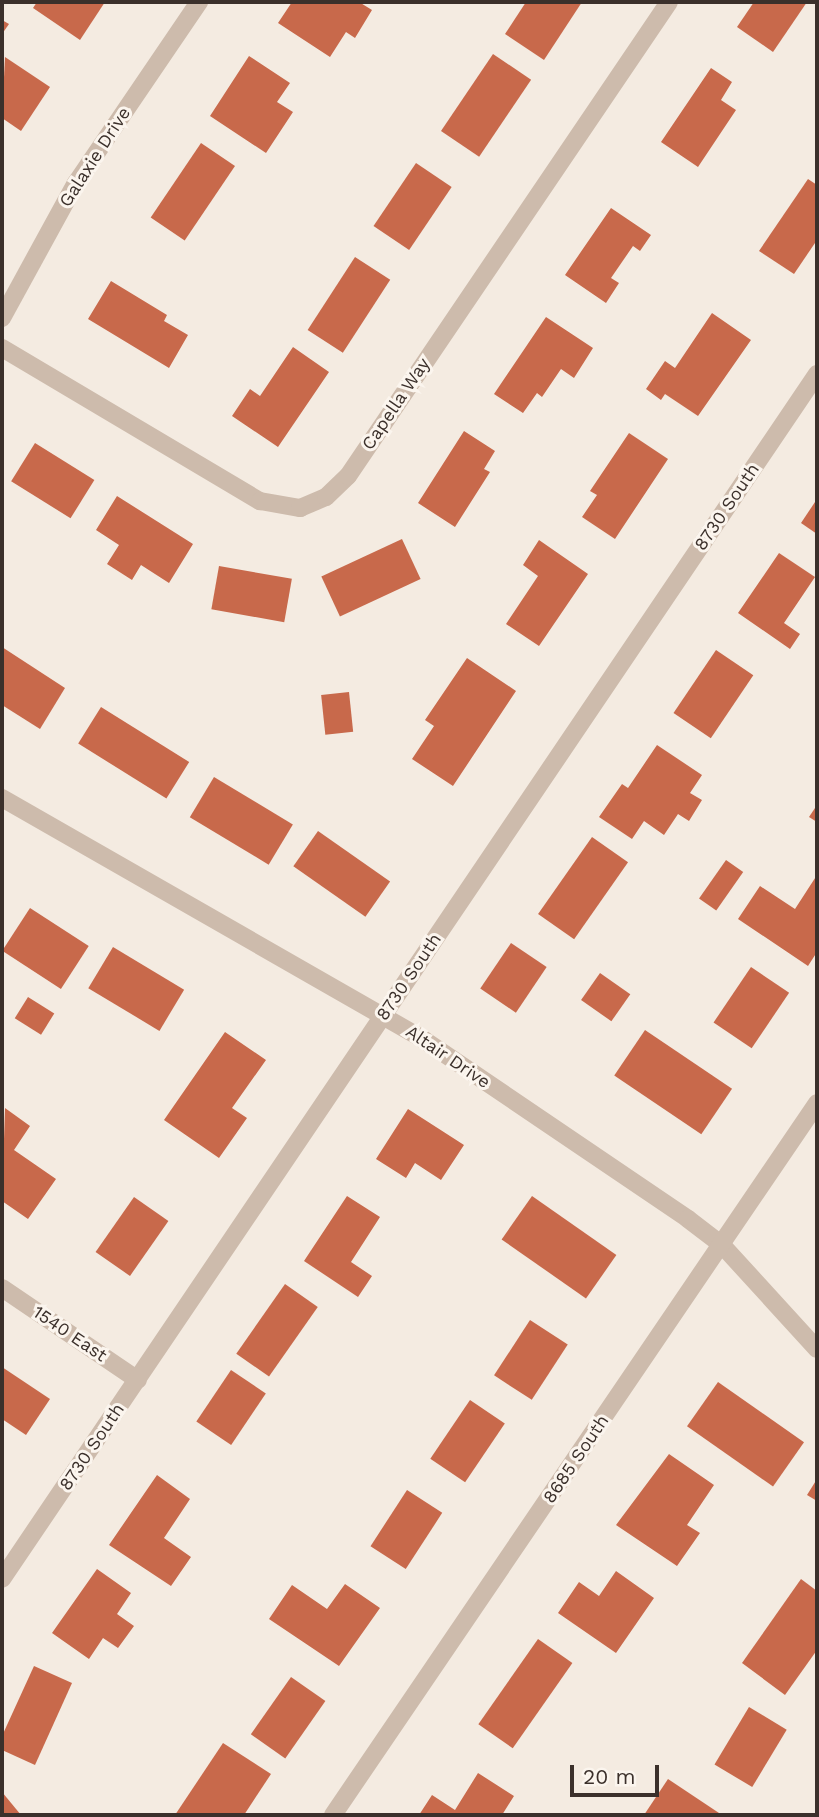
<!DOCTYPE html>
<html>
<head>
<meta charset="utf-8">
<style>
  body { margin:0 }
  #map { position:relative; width:819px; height:1817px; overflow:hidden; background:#f4ebe1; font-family:"Work Sans",sans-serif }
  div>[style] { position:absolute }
  .building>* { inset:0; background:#c8694b; transform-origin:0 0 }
  .street>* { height:18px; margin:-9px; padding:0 9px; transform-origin:9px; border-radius:9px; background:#cdbbac }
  span { translate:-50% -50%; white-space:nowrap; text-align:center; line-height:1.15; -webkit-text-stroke:6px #fbf5ee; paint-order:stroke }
  .street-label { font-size:18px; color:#3b302b }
  .frame { position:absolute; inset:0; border:4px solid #3b302b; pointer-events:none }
  .scale { position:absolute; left:570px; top:1765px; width:89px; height:32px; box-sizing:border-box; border:4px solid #3b302b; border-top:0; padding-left:9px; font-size:21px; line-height:24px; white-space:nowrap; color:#3b302b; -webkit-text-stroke:5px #fbf5ee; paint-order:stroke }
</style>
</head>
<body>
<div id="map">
  <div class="building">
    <div style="clip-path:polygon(37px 2px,105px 2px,80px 40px,33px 8px)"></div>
    <div style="clip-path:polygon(292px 2px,359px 2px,372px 10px,355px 38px,346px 32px,330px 57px,278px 23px)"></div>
    <div style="clip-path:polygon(526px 2px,582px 2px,544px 60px,505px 34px)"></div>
    <div style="clip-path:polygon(754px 2px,807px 2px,773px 52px,737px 27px)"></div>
    <div style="clip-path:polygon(2px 20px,9px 24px,2px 34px)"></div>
    <div style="left:493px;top:54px;width:46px;height:93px;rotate:34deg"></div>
    <div style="clip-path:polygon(249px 56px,290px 83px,277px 102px,293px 112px,266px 153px,210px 116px)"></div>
    <div style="clip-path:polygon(5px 57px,50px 87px,21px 131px,2px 118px)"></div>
    <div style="clip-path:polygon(711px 68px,732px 82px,721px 100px,736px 110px,698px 167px,661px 142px)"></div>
    <div style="left:201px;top:143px;width:41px;height:90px;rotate:34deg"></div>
    <div style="left:416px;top:163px;width:43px;height:76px;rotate:34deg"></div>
    <div style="clip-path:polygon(808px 179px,817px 185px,817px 240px,794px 274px,759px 251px)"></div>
    <div style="clip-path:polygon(611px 208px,651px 235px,640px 251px,633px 246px,611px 278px,619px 283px,606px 303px,565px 275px)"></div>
    <div style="left:355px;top:257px;width:42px;height:87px;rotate:33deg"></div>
    <div style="clip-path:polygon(111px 281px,167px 315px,164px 321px,188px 335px,169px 368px,88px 319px)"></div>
    <div style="clip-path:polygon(712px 313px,751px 340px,698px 416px,665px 394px,661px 400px,646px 389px,665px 361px,675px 368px)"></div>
    <div style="clip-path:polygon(546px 317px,593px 348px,574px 378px,561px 369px,542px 397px,537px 393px,523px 413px,494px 394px)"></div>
    <div style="clip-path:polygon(293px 347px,329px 372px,278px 447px,232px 416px,250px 389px,260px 396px)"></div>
    <div style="clip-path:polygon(464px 431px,495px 451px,484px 469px,490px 472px,455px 527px,418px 503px)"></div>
    <div style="clip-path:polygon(629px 433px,668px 459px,615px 539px,582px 517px,597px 495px,590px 491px)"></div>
    <div style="left:35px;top:443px;width:70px;height:45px;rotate:32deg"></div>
    <div style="clip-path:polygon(117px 496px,193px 544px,169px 583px,141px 565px,132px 580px,107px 564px,119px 545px,96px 530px)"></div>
    <div style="clip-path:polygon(817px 499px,817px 534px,801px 523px)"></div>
    <div style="left:402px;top:539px;width:44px;height:89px;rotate:65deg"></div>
    <div style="clip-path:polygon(539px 540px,588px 574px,539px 646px,506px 624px,538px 576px,523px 565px)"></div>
    <div style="clip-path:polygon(779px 553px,815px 577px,784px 623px,800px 634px,790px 649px,738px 613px)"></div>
    <div style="left:219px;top:566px;width:74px;height:44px;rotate:10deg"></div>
    <div style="clip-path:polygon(2px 647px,65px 688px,40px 729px,2px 705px)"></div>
    <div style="left:716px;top:650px;width:45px;height:76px;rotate:34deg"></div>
    <div style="clip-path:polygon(467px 658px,516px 691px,453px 786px,412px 759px,434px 726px,425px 720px)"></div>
    <div style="left:349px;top:692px;width:40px;height:28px;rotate:84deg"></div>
    <div style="left:101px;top:707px;width:104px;height:43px;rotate:32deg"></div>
    <div style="clip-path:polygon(657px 745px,702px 775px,690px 793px,702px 800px,689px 821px,678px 814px,664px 835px,644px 821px,632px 839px,599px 817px,622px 784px,628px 788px)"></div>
    <div style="left:214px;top:777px;width:92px;height:47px;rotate:31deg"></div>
    <div style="clip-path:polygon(817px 805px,817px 822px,809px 817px)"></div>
    <div style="left:318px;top:831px;width:88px;height:43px;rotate:35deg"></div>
    <div style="left:592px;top:837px;width:44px;height:94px;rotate:35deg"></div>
    <div style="left:726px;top:860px;width:21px;height:47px;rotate:35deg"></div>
    <div style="clip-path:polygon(817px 875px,817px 952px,808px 966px,738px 919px,760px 886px,795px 909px)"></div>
    <div style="left:30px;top:908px;width:70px;height:51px;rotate:33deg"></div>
    <div style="left:511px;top:943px;width:43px;height:55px;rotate:34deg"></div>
    <div style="left:113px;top:947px;width:83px;height:48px;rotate:31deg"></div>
    <div style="left:751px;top:967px;width:46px;height:67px;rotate:34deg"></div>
    <div style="left:600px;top:973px;width:37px;height:33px;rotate:35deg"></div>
    <div style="left:28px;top:997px;width:31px;height:25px;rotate:32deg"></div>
    <div style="left:645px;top:1030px;width:105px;height:55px;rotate:34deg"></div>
    <div style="clip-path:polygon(225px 1032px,266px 1060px,232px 1108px,247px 1118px,219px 1158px,164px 1120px)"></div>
    <div style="clip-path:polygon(5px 1108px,30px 1126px,14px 1150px,56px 1179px,28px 1219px,2px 1201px)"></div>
    <div style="clip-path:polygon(408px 1109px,464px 1145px,441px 1180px,415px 1163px,406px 1178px,376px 1159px)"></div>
    <div style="clip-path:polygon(347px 1196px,380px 1217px,351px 1262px,372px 1276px,358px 1297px,304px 1261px)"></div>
    <div style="left:532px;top:1196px;width:103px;height:53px;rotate:35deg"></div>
    <div style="left:134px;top:1197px;width:42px;height:67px;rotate:35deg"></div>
    <div style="left:285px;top:1284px;width:40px;height:85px;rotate:35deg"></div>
    <div style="left:530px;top:1320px;width:45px;height:66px;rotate:33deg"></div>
    <div style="clip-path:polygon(2px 1367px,50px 1399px,26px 1435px,2px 1419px)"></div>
    <div style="left:231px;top:1370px;width:42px;height:62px;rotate:34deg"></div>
    <div style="left:718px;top:1382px;width:105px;height:54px;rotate:35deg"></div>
    <div style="left:470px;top:1400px;width:42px;height:71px;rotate:34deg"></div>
    <div style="clip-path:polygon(669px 1454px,714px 1485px,687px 1525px,700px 1533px,677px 1566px,616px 1525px)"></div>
    <div style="clip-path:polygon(157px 1475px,190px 1499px,164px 1538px,191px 1557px,171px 1586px,109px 1545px)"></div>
    <div style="clip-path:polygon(817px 1479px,817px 1501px,807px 1495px)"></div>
    <div style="left:407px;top:1490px;width:42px;height:67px;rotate:33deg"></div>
    <div style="clip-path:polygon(97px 1569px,131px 1593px,117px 1614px,134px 1626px,118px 1648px,103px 1638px,89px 1659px,52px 1633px)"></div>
    <div style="clip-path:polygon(616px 1571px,654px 1598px,616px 1653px,558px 1613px,579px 1582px,599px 1596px)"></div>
    <div style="clip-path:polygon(801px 1579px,817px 1591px,817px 1650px,785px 1695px,742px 1663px)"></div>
    <div style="clip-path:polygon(345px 1584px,380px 1608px,339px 1666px,269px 1619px,292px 1585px,327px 1609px)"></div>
    <div style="left:538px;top:1639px;width:42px;height:104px;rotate:35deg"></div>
    <div style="clip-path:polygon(34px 1666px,72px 1683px,35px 1765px,2px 1750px,2px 1736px)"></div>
    <div style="left:291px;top:1677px;width:42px;height:70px;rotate:35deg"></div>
    <div style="left:749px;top:1707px;width:44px;height:67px;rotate:31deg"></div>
    <div style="clip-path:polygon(223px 1743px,271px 1774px,244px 1815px,175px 1815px)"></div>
    <div style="clip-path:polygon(478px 1773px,514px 1796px,502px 1815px,419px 1815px,432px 1795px,455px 1810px)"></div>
    <div style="clip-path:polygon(668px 1779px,722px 1815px,644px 1815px)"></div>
    <div style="clip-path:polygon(2px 1792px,21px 1815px,2px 1815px)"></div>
  </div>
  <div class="street">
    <div style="left:2px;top:318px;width:154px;rotate:-61.3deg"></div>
    <div style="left:76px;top:183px;width:219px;rotate:-55.8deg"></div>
    <div style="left:2px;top:348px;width:300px;rotate:30.7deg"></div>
    <div style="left:260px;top:501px;width:41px;rotate:9.9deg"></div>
    <div style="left:300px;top:508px;width:28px;rotate:-23deg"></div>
    <div style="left:326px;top:497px;width:30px;rotate:-44deg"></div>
    <div style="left:348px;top:476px;width:572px;rotate:-55.89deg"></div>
    <div style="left:2px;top:798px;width:486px;rotate:29.8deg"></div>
    <div style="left:424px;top:1040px;width:319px;rotate:34.1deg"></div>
    <div style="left:688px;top:1219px;width:43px;rotate:37.4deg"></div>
    <div style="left:722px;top:1245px;width:141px;rotate:47.6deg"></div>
    <div style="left:2px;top:1288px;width:164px;rotate:34.1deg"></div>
    <div style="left:2px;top:1579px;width:1455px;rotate:-55.93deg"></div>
    <div style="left:333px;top:1815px;width:861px;rotate:-55.79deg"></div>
  </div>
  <div class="street-label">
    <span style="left:95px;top:157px;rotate:-57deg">Galaxie Drive</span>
    <span style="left:396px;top:404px;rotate:-56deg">Capella Way</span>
    <span style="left:727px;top:507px;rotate:-56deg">8730 South</span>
    <span style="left:409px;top:977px;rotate:-56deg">8730 South</span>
    <span style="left:448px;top:1057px;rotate:34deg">Altair Drive</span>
    <span style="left:70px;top:1334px;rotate:34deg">1540 East</span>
    <span style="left:92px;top:1447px;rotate:-56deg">8730 South</span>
    <span style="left:576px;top:1459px;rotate:-56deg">8685 South</span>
  </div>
  <div class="frame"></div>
  <div class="scale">20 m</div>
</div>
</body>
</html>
